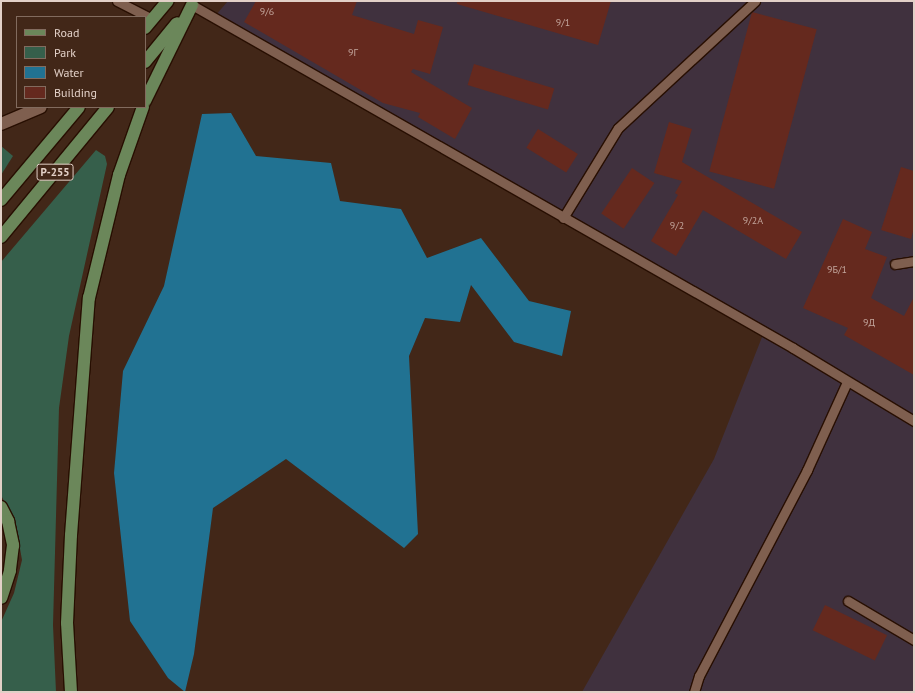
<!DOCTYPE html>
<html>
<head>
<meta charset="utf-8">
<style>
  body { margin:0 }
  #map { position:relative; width:915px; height:693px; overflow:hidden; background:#422718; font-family:"PT Sans",sans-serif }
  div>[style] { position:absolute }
  .industrial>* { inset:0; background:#40313e }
  .green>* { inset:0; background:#365f4b }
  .water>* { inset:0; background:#217292 }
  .building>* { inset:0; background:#65291e; transform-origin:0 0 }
  .roads { filter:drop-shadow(1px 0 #280f02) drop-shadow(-1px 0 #280f02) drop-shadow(0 1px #280f02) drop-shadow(0 -1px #280f02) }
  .lane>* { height:9px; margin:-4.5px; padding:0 4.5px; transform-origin:4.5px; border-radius:4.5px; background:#7f5f4f }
  .secondary>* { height:12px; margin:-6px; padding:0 6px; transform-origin:6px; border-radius:6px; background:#7f5f4f }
  .primary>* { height:12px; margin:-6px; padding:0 6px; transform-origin:6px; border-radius:6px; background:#6b875a }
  span { translate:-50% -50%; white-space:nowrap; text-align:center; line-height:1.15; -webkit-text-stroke:4px #422718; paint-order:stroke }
  .number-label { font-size:10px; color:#c3a69d }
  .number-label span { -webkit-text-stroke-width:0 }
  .shield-label span { padding:1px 3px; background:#422718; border:1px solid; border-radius:3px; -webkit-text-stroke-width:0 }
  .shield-label { font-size:11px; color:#e2d0c7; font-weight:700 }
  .frame { position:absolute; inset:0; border:2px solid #e2d0c7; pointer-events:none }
  .legend { position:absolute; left:16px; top:16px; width:130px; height:92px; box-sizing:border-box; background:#422718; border:1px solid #826b5e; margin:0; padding:5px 7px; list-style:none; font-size:12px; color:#e2d0c7 }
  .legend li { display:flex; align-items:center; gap:8px; height:20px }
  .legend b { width:20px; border:1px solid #826b5e }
</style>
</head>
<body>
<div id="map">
  <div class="industrial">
    <div style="clip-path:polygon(228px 1px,914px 1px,914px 692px,582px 692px,714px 459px,766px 327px,215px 16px)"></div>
  </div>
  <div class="green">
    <div style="clip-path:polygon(1px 146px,13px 156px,1px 175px)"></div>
    <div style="clip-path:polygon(96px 150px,105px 156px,107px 164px,69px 336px,59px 408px,53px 625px,56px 692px,1px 692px,1px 622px,14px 593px,22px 560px,16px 526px,1px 495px,1px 262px)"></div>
  </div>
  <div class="water">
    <div style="clip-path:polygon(231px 113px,256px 156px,331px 163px,340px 201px,401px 209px,427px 258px,481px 238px,529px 301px,571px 311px,562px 356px,514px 342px,471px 285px,460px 322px,425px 318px,409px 356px,418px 534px,404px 548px,286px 459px,213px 508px,194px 654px,185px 692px,168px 678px,130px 621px,114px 473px,123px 371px,164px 286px,202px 114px)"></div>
  </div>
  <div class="building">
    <div style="clip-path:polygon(256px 1px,357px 1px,352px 15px,414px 34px,418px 20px,443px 27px,430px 74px,413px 69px,411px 72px,472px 108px,455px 139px,418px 117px,420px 113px,383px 103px,244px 22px)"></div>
    <div style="clip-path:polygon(457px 1px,611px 1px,598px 45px,457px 4px)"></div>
    <div style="left:752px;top:12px;width:67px;height:165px;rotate:15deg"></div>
    <div style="left:474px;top:64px;width:84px;height:22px;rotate:17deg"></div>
    <div style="clip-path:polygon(669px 122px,692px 129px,682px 162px,802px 232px,786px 259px,703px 210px,676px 256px,651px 241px,678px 195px,675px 193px,682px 181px,654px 173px)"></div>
    <div style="left:538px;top:129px;width:47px;height:22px;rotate:32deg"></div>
    <div style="clip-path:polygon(901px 167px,914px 171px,914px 228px,911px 239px,881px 230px)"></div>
    <div style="left:632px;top:168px;width:27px;height:55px;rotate:34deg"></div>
    <div style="clip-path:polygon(843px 219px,872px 232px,865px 249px,887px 257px,871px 298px,904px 316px,914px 297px,914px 375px,844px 335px,848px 328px,803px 308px)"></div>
    <div style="left:825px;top:605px;width:69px;height:28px;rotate:26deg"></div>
  </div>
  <div class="roads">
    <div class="lane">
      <div style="left:117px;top:1px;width:39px;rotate:27deg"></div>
      <div style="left:192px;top:5px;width:692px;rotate:29.71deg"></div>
      <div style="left:793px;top:348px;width:141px;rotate:31.1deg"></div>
      <div style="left:563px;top:218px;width:105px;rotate:-58.6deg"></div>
      <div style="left:618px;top:128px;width:187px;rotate:-42.8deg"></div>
      <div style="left:895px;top:264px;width:19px;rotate:-9deg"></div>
      <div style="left:848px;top:601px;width:77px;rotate:30.6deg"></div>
      <div style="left:694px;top:692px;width:17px;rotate:-73deg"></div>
      <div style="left:699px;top:676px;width:233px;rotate:-62.3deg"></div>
      <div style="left:807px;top:470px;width:97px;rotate:-65.6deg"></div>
    </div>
    <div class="secondary">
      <div style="left:1px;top:124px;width:43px;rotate:-23deg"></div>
    </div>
    <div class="primary">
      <div style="left:145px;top:28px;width:35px;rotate:-50deg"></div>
      <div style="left:145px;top:62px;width:50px;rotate:-50.6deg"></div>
      <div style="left:145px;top:101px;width:107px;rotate:-63.9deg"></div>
      <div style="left:1px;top:200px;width:121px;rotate:-50deg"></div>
      <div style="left:1px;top:237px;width:168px;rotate:-50.5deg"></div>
      <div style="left:1px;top:507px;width:16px;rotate:63deg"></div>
      <div style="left:8px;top:521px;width:25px;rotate:78deg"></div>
      <div style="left:13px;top:545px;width:26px;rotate:97deg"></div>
      <div style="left:10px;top:571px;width:28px;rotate:108deg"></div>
      <div style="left:71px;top:692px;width:69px;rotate:-93.3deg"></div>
      <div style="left:67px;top:623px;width:88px;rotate:-87.4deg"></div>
      <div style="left:71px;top:535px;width:238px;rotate:-85.7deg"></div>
      <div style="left:89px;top:298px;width:127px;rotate:-76.3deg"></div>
      <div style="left:119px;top:175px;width:72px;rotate:-70.6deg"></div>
    </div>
  </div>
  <div class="number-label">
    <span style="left:267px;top:12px">9/6</span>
    <span style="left:563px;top:23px">9/1</span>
    <span style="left:353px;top:53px">9Г</span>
    <span style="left:753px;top:221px">9/2А</span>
    <span style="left:677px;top:226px">9/2</span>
    <span style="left:837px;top:270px">9Б/1</span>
    <span style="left:869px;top:323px">9Д</span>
  </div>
  <div class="shield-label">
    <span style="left:55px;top:172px">Р-255</span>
  </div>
  <div class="frame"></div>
  <ul class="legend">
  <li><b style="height:5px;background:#6b875a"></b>Road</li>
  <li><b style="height:11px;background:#365f4b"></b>Park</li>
  <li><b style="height:11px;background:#217292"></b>Water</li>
  <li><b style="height:11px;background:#65291e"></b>Building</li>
  </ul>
</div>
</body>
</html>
